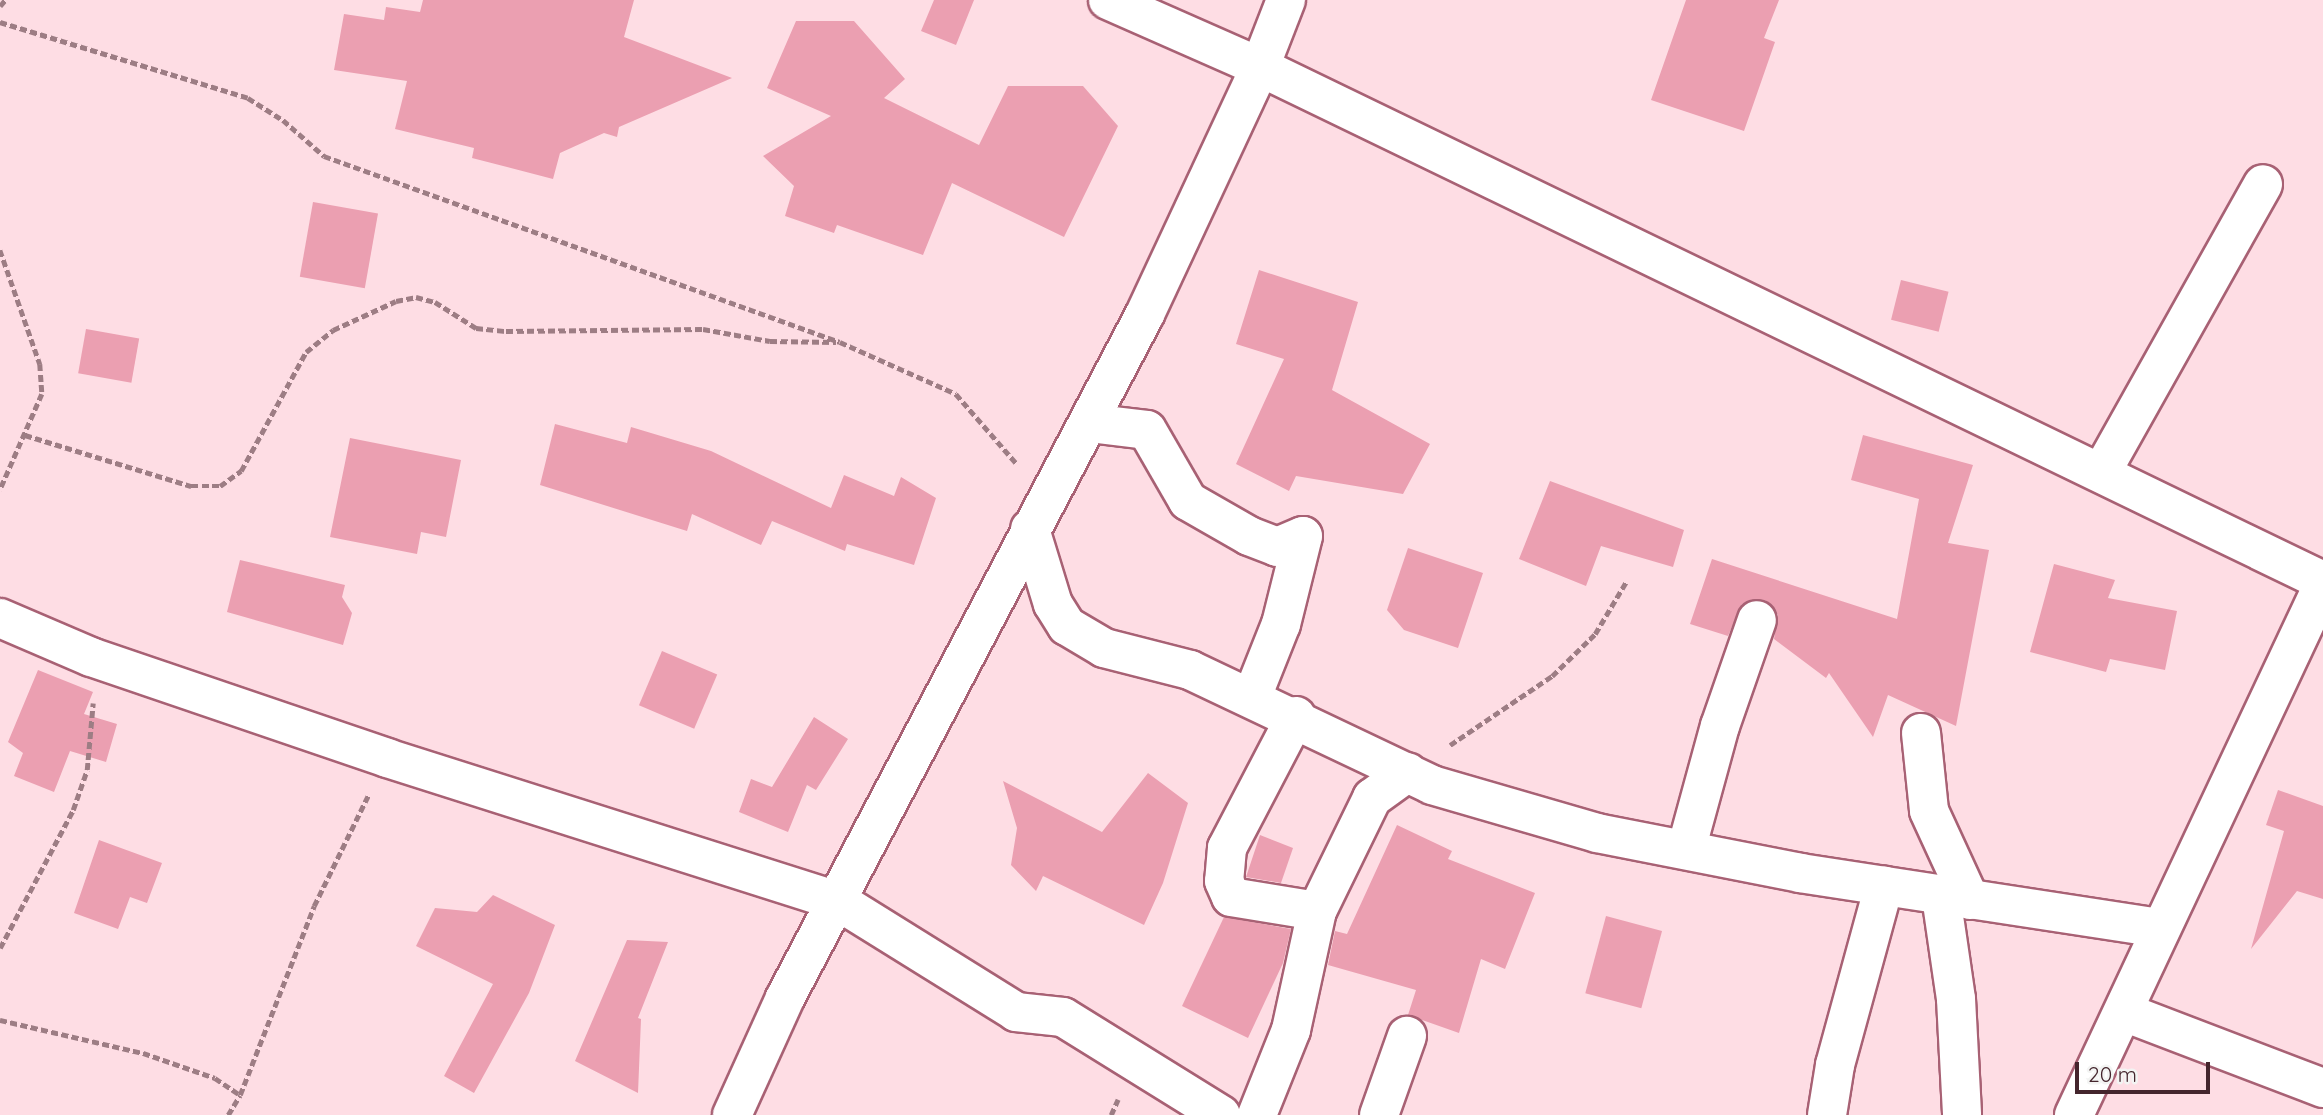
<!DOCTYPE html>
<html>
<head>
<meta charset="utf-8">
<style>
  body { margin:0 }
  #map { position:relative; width:2323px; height:1115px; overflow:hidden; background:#fedde4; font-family:Quicksand,sans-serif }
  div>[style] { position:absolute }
  .building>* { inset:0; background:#eb9fb1; transform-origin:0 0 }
  .path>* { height:4.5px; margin-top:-2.25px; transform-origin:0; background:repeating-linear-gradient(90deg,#9d7d84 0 7px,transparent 0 10.5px) }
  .roads { filter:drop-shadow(2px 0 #a86174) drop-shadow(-2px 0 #a86174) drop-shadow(0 2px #a86174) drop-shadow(0 -2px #a86174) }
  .minor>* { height:38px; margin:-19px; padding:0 19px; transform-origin:19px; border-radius:19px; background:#fff }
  span { translate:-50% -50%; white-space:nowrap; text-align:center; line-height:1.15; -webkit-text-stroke:5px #f3f4f3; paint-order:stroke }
  .scale { position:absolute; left:2075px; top:1062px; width:135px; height:32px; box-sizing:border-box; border:4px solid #44252d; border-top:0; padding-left:9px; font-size:21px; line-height:24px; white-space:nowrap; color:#44252d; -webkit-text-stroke:5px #f3f4f3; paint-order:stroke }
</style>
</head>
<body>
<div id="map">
  <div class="building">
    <div style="clip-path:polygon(423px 0,634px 0,624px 37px,732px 78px,619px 127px,617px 137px,604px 133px,560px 153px,553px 179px,472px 158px,474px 148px,395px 129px,407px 81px,334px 70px,344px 14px,384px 20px,386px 7px,420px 12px)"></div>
    <div style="clip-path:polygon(934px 0,974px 0,956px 45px,921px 31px)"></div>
    <div style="clip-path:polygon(1686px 0,1779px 0,1764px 38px,1775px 42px,1744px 131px,1651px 100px)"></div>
    <div style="clip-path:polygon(796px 21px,854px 21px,905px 79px,884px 98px,979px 145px,1008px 86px,1083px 86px,1118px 126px,1064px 237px,952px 183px,923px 255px,837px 225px,834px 233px,785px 216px,794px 186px,763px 156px,831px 116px,767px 88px)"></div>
    <div style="left:313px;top:202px;width:66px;height:76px;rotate:10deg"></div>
    <div style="clip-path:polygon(1259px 270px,1358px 302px,1332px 390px,1430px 444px,1403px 494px,1296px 476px,1289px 491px,1236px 464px,1284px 359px,1236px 344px)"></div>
    <div style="left:1901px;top:280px;width:49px;height:41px;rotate:14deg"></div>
    <div style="left:86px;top:329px;width:54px;height:45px;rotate:10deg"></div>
    <div style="clip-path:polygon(555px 424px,627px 443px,631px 427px,711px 451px,831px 508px,844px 475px,894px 496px,901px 477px,936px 498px,914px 565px,847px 544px,845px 551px,772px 521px,761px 545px,692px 514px,687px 531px,540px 485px)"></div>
    <div style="clip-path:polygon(1863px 435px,1973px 465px,1948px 543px,1989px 550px,1956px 726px,1888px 695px,1873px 737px,1829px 673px,1826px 678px,1774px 639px,1778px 615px,1765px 600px,1742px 604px,1728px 636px,1690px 624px,1712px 559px,1897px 619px,1919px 499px,1851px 480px)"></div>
    <div style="clip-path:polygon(350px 438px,461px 460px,446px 537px,421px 532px,417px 554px,330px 537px)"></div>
    <div style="clip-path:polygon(1550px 481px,1684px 530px,1673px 567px,1601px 546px,1586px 586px,1519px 559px)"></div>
    <div style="clip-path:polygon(1408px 548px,1483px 573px,1458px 648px,1404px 630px,1387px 610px)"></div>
    <div style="clip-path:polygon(240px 560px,345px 585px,342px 597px,352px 613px,343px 645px,227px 612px)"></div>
    <div style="clip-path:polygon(2054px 564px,2115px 580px,2108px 598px,2177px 611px,2165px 670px,2110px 659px,2106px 672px,2030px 652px)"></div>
    <div style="left:662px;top:651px;width:60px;height:59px;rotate:23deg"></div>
    <div style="clip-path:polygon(38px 670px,93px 692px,84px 714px,117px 724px,106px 762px,70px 751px,54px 792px,14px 776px,23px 753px,8px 742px)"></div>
    <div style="clip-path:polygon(814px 717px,848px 739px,816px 790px,807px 785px,788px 832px,739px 812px,751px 779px,772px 787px)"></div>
    <div style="clip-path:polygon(1148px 773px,1188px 803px,1163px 883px,1144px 925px,1043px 876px,1036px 891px,1011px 865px,1017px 828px,1003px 781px,1102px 832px)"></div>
    <div style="clip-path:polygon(2278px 790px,2323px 806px,2323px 899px,2297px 891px,2251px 949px,2284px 831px,2266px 825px)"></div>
    <div style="clip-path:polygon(1397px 825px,1452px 851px,1448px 859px,1535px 893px,1505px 969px,1481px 959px,1459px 1033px,1408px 1015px,1416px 990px,1328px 965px,1335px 931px,1347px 934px)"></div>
    <div style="clip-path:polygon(1260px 835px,1293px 848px,1281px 883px,1246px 877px)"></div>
    <div style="clip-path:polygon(99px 840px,162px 863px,147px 903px,130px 897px,118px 929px,74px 913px)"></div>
    <div style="clip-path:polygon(493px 895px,555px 925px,529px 993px,474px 1093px,444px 1076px,493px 984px,416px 946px,435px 908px,477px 912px)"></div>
    <div style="left:1606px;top:916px;width:58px;height:80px;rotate:15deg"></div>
    <div style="clip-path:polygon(1224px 917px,1291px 929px,1283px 963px,1248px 1038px,1182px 1006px)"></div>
    <div style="clip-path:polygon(627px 940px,668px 942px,638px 1018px,641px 1019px,638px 1093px,575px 1061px)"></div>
  </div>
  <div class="path">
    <div style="left:0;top:6px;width:8px;rotate:-50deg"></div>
    <div style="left:0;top:22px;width:259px;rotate:17deg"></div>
    <div style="left:248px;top:98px;width:41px;rotate:32.2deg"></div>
    <div style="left:283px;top:120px;width:55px;rotate:41.3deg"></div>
    <div style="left:324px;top:156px;width:548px;rotate:19.82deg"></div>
    <div style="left:840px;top:342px;width:127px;rotate:24.1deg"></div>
    <div style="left:956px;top:394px;width:94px;rotate:48.9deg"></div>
    <div style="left:0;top:250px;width:121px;rotate:70.7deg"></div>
    <div style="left:40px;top:364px;width:30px;rotate:86deg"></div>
    <div style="left:42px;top:394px;width:105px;rotate:113.6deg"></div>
    <div style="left:25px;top:435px;width:174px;rotate:17.1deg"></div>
    <div style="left:191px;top:486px;width:29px"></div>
    <div style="left:220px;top:486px;width:26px;rotate:-36deg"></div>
    <div style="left:241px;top:471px;width:136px;rotate:-61.4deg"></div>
    <div style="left:306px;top:352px;width:35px;rotate:-39deg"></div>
    <div style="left:333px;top:330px;width:69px;rotate:-24.7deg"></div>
    <div style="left:396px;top:301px;width:20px;rotate:-11deg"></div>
    <div style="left:416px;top:297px;width:20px;rotate:15deg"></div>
    <div style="left:435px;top:302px;width:49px;rotate:32.4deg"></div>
    <div style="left:476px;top:328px;width:30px;rotate:6deg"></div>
    <div style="left:506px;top:331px;width:197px;rotate:-0.6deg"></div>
    <div style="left:703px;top:329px;width:68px;rotate:10.2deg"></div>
    <div style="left:770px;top:341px;width:66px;rotate:0.9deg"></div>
    <div style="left:1450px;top:745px;width:123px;rotate:-34.1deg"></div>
    <div style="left:1552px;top:676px;width:60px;rotate:-44.3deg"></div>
    <div style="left:1595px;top:634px;width:61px;rotate:-59.2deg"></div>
    <div style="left:0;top:948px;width:156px;rotate:-62.1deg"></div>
    <div style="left:73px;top:810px;width:42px;rotate:-70.7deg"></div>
    <div style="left:87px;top:770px;width:67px;rotate:-84.9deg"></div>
    <div style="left:0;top:1020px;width:147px;rotate:13deg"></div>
    <div style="left:143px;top:1053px;width:76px;rotate:19.1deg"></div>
    <div style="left:215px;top:1078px;width:30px;rotate:34deg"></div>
    <div style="left:228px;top:1115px;width:23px;rotate:-59deg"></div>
    <div style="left:240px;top:1095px;width:203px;rotate:-68.6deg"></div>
    <div style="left:314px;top:906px;width:123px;rotate:-63.9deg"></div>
    <div style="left:1111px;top:1115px;width:17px;rotate:-66deg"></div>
  </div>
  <div class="roads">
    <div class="minor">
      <div style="left:1108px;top:0;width:166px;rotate:23.8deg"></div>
      <div style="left:1260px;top:67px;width:1181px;rotate:25.81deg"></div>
      <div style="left:1089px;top:423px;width:58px;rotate:6.9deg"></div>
      <div style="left:1147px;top:430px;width:82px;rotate:60deg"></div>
      <div style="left:1188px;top:501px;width:70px;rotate:29.8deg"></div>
      <div style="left:1249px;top:536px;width:30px;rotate:21deg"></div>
      <div style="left:1277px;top:547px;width:28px;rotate:-23deg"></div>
      <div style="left:1303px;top:536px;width:91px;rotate:104deg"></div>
      <div style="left:1281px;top:624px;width:79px;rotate:111.7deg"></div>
      <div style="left:2101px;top:473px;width:331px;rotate:-60.7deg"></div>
      <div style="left:1030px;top:529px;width:78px;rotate:73deg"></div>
      <div style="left:1053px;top:604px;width:26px;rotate:58deg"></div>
      <div style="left:1067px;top:626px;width:43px;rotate:30.7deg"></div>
      <div style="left:1104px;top:648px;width:89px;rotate:14.3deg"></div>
      <div style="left:1190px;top:670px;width:268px;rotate:25.4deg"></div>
      <div style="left:1432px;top:785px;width:172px;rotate:16.2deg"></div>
      <div style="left:1597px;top:833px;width:207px;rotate:11.1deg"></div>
      <div style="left:1800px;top:873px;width:363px;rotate:8.7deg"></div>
      <div style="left:0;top:618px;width:99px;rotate:23.2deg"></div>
      <div style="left:91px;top:657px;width:313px;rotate:18.8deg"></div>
      <div style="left:387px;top:758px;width:473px;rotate:17.6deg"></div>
      <div style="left:838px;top:901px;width:210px;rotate:31.9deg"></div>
      <div style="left:1016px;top:1012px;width:47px;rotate:6.1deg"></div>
      <div style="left:1063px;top:1017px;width:186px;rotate:31.8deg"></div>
      <div style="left:1296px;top:716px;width:149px;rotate:117.6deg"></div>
      <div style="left:1227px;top:848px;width:33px;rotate:95deg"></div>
      <div style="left:1224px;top:881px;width:17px;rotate:66deg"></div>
      <div style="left:1231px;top:897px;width:87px;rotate:9.2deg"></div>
      <div style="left:1921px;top:733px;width:78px;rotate:84.1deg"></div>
      <div style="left:1929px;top:811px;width:98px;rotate:65.3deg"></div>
      <div style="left:1686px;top:850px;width:129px;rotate:-74.7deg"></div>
      <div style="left:1720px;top:726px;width:112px;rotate:-70.8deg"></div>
      <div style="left:1941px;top:896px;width:104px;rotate:81.7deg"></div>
      <div style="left:1956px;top:999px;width:116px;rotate:87deg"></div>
      <div style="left:2124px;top:1012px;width:213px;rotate:20.9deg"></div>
      <div style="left:732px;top:1115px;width:128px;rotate:-65.6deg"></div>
      <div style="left:785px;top:998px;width:773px;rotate:-62.24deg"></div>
      <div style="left:1145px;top:314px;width:272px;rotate:-65deg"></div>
      <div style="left:1260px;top:67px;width:72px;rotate:-68.8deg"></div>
      <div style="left:1257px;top:1115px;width:92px;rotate:-68.2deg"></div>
      <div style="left:1291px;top:1030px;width:122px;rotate:-77.7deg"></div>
      <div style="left:1317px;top:911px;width:126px;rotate:-64deg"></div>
      <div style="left:1372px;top:798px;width:44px;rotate:-35.8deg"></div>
      <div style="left:1379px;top:1115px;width:84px;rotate:-70.5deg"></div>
      <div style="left:1827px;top:1115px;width:51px;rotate:-80.9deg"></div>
      <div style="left:1835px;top:1065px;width:186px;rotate:-74.7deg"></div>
      <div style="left:2074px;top:1115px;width:586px;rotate:-64.84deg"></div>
    </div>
  </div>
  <div class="scale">20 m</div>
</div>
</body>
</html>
